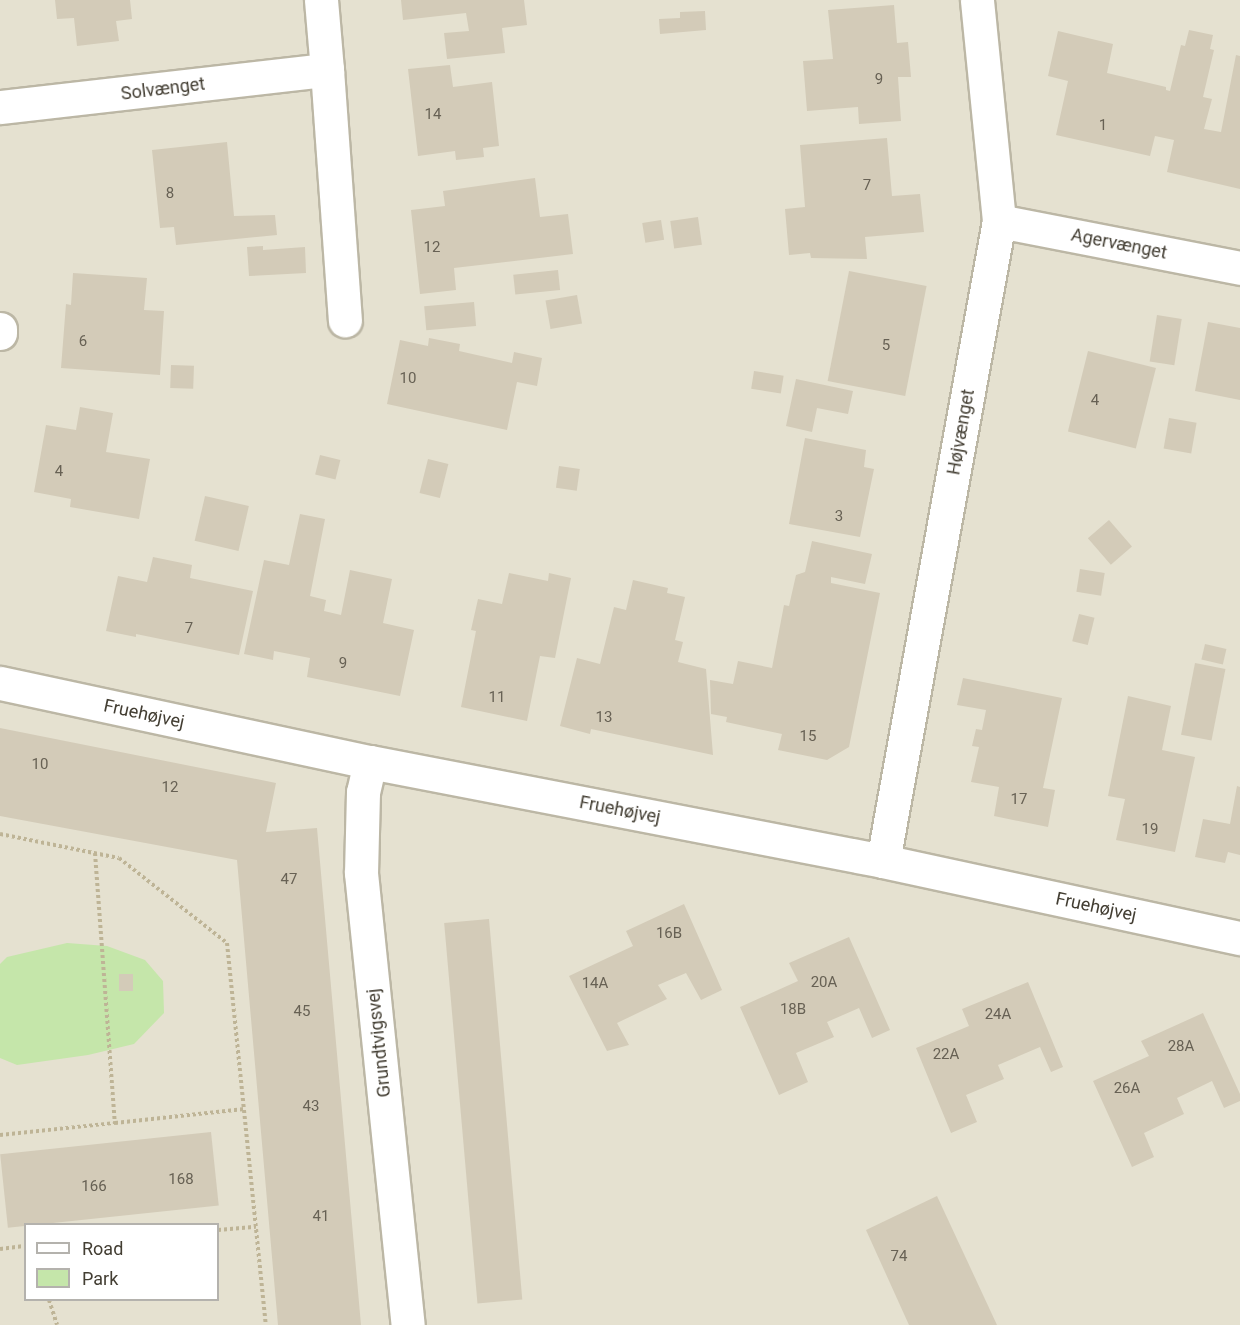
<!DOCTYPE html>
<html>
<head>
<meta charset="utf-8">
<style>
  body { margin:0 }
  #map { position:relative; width:1240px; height:1325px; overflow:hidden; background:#f1eee2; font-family:Roboto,sans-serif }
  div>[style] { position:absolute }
  .residential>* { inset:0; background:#e5e1d0 }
  .green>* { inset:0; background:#c5e6aa }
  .building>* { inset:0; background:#d3cbb8; transform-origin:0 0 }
  .path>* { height:4px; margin-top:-2px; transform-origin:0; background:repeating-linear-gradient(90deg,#beb496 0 3px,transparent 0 6px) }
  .roads { filter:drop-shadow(2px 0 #bcb7a5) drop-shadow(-2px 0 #bcb7a5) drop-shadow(0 2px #bcb7a5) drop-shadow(0 -2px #bcb7a5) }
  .minor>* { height:33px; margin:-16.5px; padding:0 16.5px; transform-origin:16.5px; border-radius:16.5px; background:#fff }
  span { translate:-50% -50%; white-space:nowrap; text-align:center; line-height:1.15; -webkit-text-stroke:4.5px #fff; paint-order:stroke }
  .number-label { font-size:15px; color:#676154 }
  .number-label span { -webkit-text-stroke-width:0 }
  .street-label { font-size:18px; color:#433e33 }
  .legend { position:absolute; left:24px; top:1223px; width:195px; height:78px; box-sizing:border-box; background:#fff; border:2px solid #b4b2ad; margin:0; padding:8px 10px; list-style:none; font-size:18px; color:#433e33 }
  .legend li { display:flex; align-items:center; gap:12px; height:30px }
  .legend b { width:30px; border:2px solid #b4b2ad }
</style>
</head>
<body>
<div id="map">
  <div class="residential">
    <div style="clip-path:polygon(evenodd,0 0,1240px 0,1240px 1325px,0 1325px,0 0,26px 1224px,218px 1224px,218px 1300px,26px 1300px,26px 1224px)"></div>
  </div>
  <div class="green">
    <div style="clip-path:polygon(67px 943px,107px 946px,145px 960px,163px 981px,164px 1013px,134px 1044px,88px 1055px,17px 1065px,0 1058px,0 964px,7px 957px)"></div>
  </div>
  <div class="building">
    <div style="clip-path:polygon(55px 0,130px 0,132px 19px,116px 21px,119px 41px,77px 46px,74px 18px,57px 19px)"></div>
    <div style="clip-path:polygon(401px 0,524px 0,527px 25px,502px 28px,505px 53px,447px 59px,444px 33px,469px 31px,466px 13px,403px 20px)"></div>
    <div style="clip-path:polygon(894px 5px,897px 43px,908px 42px,911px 77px,898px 77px,901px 121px,859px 124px,858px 107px,807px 111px,803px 61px,833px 59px,828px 10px)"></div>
    <div style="clip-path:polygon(705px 11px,706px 30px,660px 34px,659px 19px,680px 18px,680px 12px)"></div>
    <div style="clip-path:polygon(1189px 30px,1213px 35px,1210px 49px,1214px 50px,1203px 97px,1212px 99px,1204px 129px,1221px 132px,1236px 55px,1240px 56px,1240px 189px,1167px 172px,1174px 140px,1155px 136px,1150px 156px,1056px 135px,1068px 81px,1048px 76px,1058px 31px,1113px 44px,1107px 73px,1166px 87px,1166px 90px,1170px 91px,1181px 45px,1185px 46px)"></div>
    <div style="clip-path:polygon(450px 65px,453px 87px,492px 82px,499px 146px,483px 148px,484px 157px,456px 160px,455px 151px,418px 156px,408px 69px)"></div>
    <div style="clip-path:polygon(887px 138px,892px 196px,920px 194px,924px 232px,865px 237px,867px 259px,811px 258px,810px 253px,789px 255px,785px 209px,805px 207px,800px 145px)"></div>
    <div style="clip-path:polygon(227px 142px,234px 216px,275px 215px,277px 235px,176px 245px,174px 227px,160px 228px,152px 150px)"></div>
    <div style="clip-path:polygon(535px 178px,540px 217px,568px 214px,573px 254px,454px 268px,456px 290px,420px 294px,411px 210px,445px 206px,443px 191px)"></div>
    <div style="left:698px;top:217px;width:28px;height:28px;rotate:82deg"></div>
    <div style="left:661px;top:220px;width:20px;height:19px;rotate:81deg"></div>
    <div style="clip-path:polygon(263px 246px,263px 250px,305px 247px,306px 273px,249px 276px,247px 247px)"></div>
    <div style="left:558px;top:270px;width:20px;height:45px;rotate:84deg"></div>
    <div style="left:849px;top:271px;width:79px;height:112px;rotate:11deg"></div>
    <div style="clip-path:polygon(73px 273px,147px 278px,144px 310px,164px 311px,160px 375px,61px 368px,66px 304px,71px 305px)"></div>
    <div style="left:577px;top:295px;width:29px;height:32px;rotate:80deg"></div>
    <div style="left:474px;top:302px;width:24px;height:50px;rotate:85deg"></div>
    <div style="left:1157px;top:315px;width:25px;height:47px;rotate:9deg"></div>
    <div style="clip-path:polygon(1208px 322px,1240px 328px,1240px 400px,1195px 391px)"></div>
    <div style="clip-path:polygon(429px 338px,460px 344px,459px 351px,512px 363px,514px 352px,542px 358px,537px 386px,517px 382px,507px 430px,387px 404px,400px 340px,428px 346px)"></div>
    <div style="left:1088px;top:351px;width:70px;height:83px;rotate:14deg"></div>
    <div style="left:171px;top:365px;width:23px;height:23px;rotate:2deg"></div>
    <div style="left:754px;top:371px;width:30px;height:18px;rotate:9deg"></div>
    <div style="clip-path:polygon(796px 379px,853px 391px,848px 414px,817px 408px,812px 432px,786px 426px)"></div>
    <div style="clip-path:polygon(80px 407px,113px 413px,106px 452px,150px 459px,139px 519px,70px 507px,71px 499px,34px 492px,46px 425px,76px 430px)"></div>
    <div style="left:1169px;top:418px;width:28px;height:31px;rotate:10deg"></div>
    <div style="clip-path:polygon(805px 438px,866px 450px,864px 467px,874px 469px,860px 537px,789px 524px)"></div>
    <div style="left:320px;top:455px;width:21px;height:20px;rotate:14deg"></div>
    <div style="left:428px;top:459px;width:21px;height:35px;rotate:14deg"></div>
    <div style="left:559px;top:466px;width:21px;height:22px;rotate:8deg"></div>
    <div style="left:205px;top:496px;width:45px;height:46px;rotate:13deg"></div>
    <div style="clip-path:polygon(300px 514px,325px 519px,310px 596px,326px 600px,324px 611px,341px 615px,350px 570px,392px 579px,383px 623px,414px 630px,400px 696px,307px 677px,310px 658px,274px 651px,273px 660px,244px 654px,264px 560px,289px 565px)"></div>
    <div style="left:1109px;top:520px;width:35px;height:28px;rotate:49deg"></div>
    <div style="clip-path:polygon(812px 541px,872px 554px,865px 584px,831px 577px,831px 583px,880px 593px,849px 747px,827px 760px,778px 750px,782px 734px,726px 722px,727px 717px,711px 714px,710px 680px,733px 684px,738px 661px,772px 668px,784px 605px,789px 606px,796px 575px,805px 572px)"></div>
    <div style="clip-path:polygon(153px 557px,192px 565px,190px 578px,253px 591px,239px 655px,136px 634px,136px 637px,106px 631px,118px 576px,147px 582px)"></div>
    <div style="left:1080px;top:569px;width:25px;height:23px;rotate:9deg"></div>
    <div style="clip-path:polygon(509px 573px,548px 581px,549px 573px,571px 578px,555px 658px,540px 656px,527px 721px,461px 707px,476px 631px,471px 630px,478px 599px,502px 604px)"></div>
    <div style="clip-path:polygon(633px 580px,668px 588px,667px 593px,685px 597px,675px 640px,683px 642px,678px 662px,706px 669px,713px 755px,591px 729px,590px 734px,560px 726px,577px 658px,600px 664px,614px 607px,626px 610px)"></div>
    <div style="left:1079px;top:614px;width:16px;height:28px;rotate:14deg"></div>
    <div style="left:1205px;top:644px;width:22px;height:16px;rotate:13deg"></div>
    <div style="left:1195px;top:663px;width:31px;height:73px;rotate:11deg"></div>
    <div style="clip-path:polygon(963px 678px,1062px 698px,1043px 788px,1055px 790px,1048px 827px,994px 816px,999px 787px,971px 782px,979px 747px,972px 746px,976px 729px,982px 730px,986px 710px,957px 705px)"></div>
    <div style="clip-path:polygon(1128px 696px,1171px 706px,1162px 750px,1195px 757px,1175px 852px,1116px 840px,1125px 799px,1108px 796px)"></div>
    <div style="clip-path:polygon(0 728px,276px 783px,266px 832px,317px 828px,361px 1325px,278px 1325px,237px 860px,0 816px)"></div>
    <div style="clip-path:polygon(1237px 786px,1240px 787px,1240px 855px,1228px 852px,1225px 863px,1195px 857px,1203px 819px,1230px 824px)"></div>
    <div style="clip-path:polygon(684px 904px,722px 990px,701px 1000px,686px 973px,658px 985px,667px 999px,617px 1023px,629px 1045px,607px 1051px,569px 976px,633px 946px,626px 931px)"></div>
    <div style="left:489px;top:919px;width:382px;height:45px;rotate:85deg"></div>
    <div style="clip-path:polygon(849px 937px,890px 1030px,872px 1038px,859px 1008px,827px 1022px,834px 1037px,796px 1053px,808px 1082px,779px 1095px,740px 1007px,798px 981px,789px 963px)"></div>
    <div style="left:119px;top:974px;width:14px;height:17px"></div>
    <div style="clip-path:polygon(1028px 982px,1063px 1067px,1051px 1072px,1040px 1047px,998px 1065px,1004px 1079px,966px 1095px,977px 1122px,951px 1133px,916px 1048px,969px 1026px,962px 1009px)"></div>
    <div style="clip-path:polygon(1203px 1013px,1240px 1094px,1240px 1101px,1224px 1108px,1212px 1081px,1177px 1098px,1184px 1114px,1144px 1133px,1154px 1157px,1132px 1167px,1093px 1081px,1149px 1056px,1141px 1041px)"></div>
    <div style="left:211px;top:1132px;width:74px;height:212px;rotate:84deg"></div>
    <div style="clip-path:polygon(937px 1196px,997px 1325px,909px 1325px,866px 1230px)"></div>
  </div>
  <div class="path">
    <div style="left:0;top:834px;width:121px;rotate:11.4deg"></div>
    <div style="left:119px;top:858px;width:137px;rotate:38.2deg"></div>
    <div style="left:227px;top:943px;width:384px;rotate:84.2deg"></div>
    <div style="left:95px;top:853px;width:271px;rotate:85.8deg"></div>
    <div style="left:115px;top:1123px;width:130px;rotate:-6.2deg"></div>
    <div style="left:0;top:1135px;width:116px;rotate:-6deg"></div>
    <div style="left:218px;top:1230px;width:38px;rotate:-5deg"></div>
    <div style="left:0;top:1249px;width:26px;rotate:-7deg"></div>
    <div style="left:49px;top:1300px;width:26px;rotate:72deg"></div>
  </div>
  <div class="roads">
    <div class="minor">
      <div style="left:321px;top:0;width:70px;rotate:85.1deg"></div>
      <div style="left:0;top:107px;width:329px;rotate:-6.5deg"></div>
      <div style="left:327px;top:70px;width:251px;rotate:85.9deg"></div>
      <div style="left:999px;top:221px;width:246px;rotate:11deg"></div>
      <div style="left:0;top:329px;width:4px;rotate:90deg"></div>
      <div style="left:0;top:683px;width:378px;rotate:12.1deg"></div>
      <div style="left:370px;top:762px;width:522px;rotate:10.92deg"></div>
      <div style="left:883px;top:861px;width:365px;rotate:12.2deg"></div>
      <div style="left:370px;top:762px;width:31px;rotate:103deg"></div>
      <div style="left:363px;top:792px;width:81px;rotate:91.4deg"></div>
      <div style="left:361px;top:873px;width:454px;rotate:84.1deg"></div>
      <div style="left:883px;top:861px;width:650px;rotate:-79.73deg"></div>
      <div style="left:999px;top:221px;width:222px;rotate:-95.7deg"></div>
    </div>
  </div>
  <div class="number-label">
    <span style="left:879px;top:80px">9</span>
    <span style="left:433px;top:115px">14</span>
    <span style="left:1103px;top:126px">1</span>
    <span style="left:867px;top:186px">7</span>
    <span style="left:170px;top:194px">8</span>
    <span style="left:432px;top:248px">12</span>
    <span style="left:83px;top:342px">6</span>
    <span style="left:886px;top:346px">5</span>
    <span style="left:408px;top:379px">10</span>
    <span style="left:1095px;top:401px">4</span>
    <span style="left:59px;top:472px">4</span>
    <span style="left:839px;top:517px">3</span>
    <span style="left:189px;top:629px">7</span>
    <span style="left:343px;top:664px">9</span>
    <span style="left:497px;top:698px">11</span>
    <span style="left:604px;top:718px">13</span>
    <span style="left:808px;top:737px">15</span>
    <span style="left:40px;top:765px">10</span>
    <span style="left:170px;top:788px">12</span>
    <span style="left:1019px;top:800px">17</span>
    <span style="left:1150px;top:830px">19</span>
    <span style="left:289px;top:880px">47</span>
    <span style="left:669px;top:934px">16B</span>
    <span style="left:824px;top:983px">20A</span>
    <span style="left:595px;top:984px">14A</span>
    <span style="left:793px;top:1010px">18B</span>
    <span style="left:302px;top:1012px">45</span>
    <span style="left:998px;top:1015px">24A</span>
    <span style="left:1181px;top:1047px">28A</span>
    <span style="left:946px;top:1055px">22A</span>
    <span style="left:1127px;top:1089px">26A</span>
    <span style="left:311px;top:1107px">43</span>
    <span style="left:181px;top:1180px">168</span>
    <span style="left:94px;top:1187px">166</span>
    <span style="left:321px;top:1217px">41</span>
    <span style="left:899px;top:1257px">74</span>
  </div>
  <div class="street-label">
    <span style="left:163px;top:89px;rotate:-7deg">Solvænget</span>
    <span style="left:1119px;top:244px;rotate:11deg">Agervænget</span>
    <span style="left:961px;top:432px;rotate:-80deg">Højvænget</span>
    <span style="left:144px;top:714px;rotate:12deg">Fruehøjvej</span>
    <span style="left:620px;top:810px;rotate:11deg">Fruehøjvej</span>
    <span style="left:1096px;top:907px;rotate:12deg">Fruehøjvej</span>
    <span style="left:379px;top:1043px;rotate:-96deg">Grundtvigsvej</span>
  </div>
  <ul class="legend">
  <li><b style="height:8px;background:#fff"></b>Road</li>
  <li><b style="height:16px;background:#c5e6aa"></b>Park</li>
  </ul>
</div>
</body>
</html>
